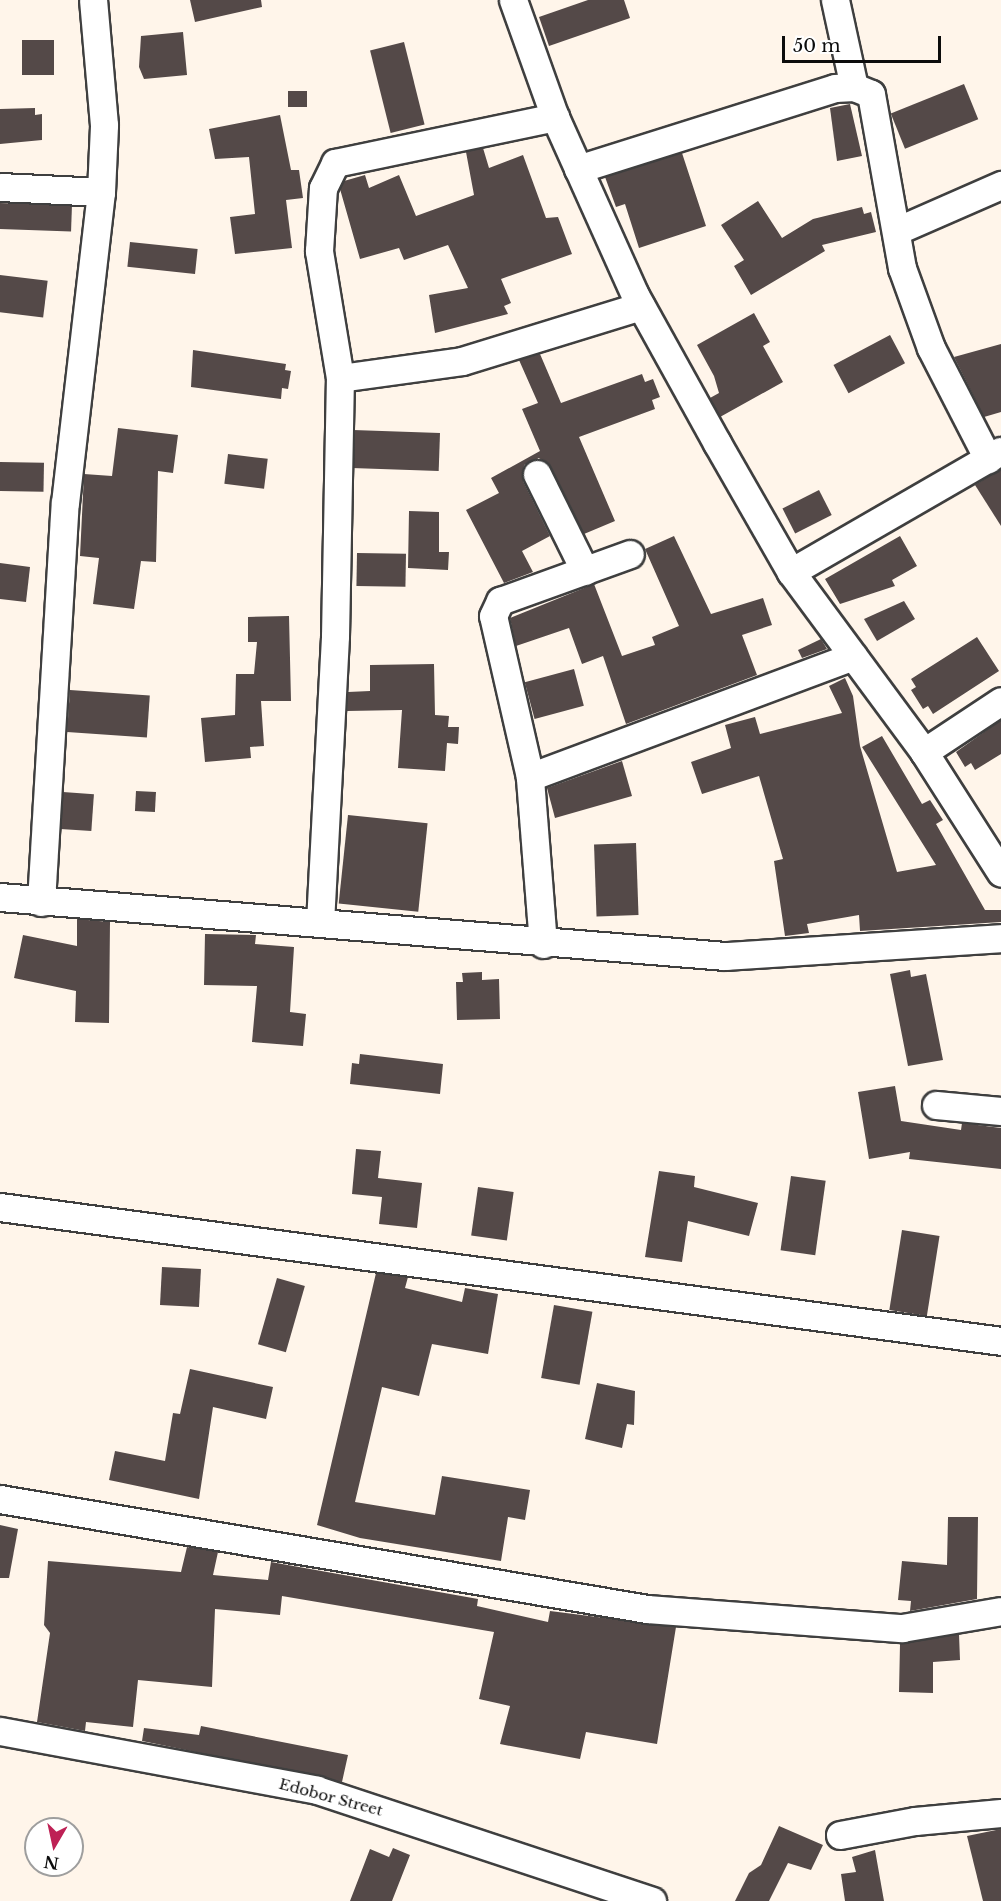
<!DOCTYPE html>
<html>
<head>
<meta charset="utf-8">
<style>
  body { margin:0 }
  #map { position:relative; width:1001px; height:1901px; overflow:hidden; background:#fff5ea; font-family:"Libre Baskerville",serif }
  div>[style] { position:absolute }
  .building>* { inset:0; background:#544948; transform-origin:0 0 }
  .roads { filter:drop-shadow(2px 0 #3f3f3f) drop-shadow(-2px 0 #3f3f3f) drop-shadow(0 2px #3f3f3f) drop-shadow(0 -2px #3f3f3f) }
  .minor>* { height:27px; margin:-13.5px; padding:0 13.5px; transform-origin:13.5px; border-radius:13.5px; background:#fff }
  span { translate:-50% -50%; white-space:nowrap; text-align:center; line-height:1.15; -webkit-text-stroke:6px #fff; paint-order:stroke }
  .street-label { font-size:15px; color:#0c0c0c }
  .north { position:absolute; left:24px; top:1817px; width:60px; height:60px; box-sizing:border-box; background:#fff; border:2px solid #9e9e9e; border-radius:50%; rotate:189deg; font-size:16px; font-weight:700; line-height:24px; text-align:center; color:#0c0c0c }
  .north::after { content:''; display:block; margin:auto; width:21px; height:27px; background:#be2155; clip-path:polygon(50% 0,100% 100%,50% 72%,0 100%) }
  .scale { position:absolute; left:782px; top:36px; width:159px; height:27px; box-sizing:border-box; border:3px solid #0c0c0c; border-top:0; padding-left:8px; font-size:18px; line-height:21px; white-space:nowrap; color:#0c0c0c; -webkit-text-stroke:4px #fff; paint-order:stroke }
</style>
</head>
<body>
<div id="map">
  <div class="building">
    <div style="clip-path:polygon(190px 0,261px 0,262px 7px,195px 22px)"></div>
    <div style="clip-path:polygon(588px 0,624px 0,630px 18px,549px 46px,539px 17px)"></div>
    <div style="clip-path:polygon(183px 32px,187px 75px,144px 79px,139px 67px,141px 36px)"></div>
    <div style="left:22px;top:40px;width:32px;height:35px"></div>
    <div style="left:404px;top:42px;width:85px;height:35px;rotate:76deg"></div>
    <div style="left:964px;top:84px;width:38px;height:79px;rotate:68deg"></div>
    <div style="left:288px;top:91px;width:19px;height:16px"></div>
    <div style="clip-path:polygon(850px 104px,862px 156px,837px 161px,830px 108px)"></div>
    <div style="clip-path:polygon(35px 108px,35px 115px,42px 114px,42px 140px,0 144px,0 109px)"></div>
    <div style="clip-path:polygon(280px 115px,291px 170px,299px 170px,303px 198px,286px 200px,292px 248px,235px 254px,230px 217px,255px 214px,249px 157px,215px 159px,209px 129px)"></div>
    <div style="clip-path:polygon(483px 148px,489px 168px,523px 155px,546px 218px,558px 217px,572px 254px,501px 279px,511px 303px,504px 306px,508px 314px,435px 333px,429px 295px,468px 288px,448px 245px,404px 260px,399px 248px,360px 259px,340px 189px,344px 181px,365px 175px,369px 188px,399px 175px,416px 216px,474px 195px,466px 152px)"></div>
    <div style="clip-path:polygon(682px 153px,706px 226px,639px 248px,625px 204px,616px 207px,605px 177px)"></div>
    <div style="clip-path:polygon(758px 201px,782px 238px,813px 219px,862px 207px,864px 214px,871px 212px,876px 232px,822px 245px,825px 251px,751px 295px,734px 266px,744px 260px,721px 225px)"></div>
    <div style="left:0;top:203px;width:72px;height:26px;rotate:2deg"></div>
    <div style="left:130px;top:242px;width:68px;height:25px;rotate:6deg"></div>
    <div style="left:0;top:275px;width:48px;height:37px;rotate:7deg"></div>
    <div style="clip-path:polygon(754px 313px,770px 342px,763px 346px,783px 382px,720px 417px,710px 398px,719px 393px,714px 376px,697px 345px)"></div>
    <div style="left:890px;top:335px;width:32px;height:64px;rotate:62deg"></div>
    <div style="clip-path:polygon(1001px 344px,1001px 412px,984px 417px,954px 357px)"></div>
    <div style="clip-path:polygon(193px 350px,286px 364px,285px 370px,291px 371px,288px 389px,282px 388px,281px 399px,191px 387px)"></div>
    <div style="clip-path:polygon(540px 354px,561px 403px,642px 374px,645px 382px,653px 379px,660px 397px,652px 400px,655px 409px,579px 437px,615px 521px,584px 534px,551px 467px,539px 458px,524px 465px,523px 481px,550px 536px,522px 551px,533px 572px,504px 583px,466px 510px,499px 493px,491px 478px,540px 451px,522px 409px,538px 403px,519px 360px)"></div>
    <div style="clip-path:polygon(118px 428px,178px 435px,173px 473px,158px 471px,156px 562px,141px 561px,134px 609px,93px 604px,99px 558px,80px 556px,84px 474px,112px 476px)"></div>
    <div style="left:440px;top:433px;width:38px;height:87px;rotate:92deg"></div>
    <div style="left:228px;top:454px;width:40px;height:30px;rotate:7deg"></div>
    <div style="left:0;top:462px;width:44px;height:29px;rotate:1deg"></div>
    <div style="clip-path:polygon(1001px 469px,1001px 526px,975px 485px)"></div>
    <div style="left:819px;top:490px;width:28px;height:41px;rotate:63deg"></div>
    <div style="clip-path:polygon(409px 511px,439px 512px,439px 552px,449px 552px,448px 570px,408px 568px)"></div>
    <div style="clip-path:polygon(674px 536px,711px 614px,763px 598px,772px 625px,742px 635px,757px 675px,626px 724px,603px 656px,582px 664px,569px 628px,516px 646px,510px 618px,594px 584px,622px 656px,655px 645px,652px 637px,679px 626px,645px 549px)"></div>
    <div style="clip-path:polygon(900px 536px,917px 566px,892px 580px,895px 586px,840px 604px,825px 579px)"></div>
    <div style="left:357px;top:553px;width:49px;height:33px;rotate:1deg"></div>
    <div style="clip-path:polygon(0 563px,30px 567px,26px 602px,0 599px)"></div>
    <div style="clip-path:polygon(904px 601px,915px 619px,877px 641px,864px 619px)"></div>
    <div style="clip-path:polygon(289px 616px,291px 701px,261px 701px,264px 746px,250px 747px,251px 758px,205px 762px,201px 718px,235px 715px,236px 674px,254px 674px,257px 642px,248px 642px,248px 617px)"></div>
    <div style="clip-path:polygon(977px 637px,999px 671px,933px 714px,928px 706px,923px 709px,911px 690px,916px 687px,911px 679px)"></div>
    <div style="clip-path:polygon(821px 639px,827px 649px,802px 658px,798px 650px)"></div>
    <div style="clip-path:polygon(434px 664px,435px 715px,449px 716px,448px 727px,459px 727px,458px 744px,447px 743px,445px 771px,398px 768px,402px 710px,347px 711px,348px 692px,370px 691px,370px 665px)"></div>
    <div style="left:574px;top:669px;width:38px;height:51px;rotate:75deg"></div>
    <div style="clip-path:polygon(845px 678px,853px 696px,860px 746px,897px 872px,936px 865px,862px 747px,882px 736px,922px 804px,930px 800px,943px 820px,936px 824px,985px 910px,1001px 910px,1001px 922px,860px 931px,859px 915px,807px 924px,809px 933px,785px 936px,774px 861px,783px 859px,759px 776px,702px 794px,691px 762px,731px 748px,725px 725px,755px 717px,760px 734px,842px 713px,829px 686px)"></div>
    <div style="left:70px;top:690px;width:80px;height:42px;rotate:4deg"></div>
    <div style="clip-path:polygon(1001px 720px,1001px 754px,975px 770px,971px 763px,965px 767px,956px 752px)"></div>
    <div style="clip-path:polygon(622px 761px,632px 796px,555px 818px,547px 788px)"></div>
    <div style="left:136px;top:791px;width:20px;height:20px;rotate:3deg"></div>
    <div style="left:63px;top:792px;width:31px;height:37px;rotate:4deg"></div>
    <div style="left:348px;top:815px;width:80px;height:89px;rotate:6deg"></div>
    <div style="left:636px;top:843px;width:72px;height:42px;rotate:88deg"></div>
    <div style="clip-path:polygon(77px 919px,110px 922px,109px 1023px,75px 1022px,76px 991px,14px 978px,23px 935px,77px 946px)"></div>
    <div style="clip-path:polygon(205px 934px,256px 935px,255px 944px,294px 947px,290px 1012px,306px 1014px,303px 1046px,252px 1042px,257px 986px,204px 985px)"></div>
    <div style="clip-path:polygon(910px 970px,911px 977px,926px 974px,943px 1060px,908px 1066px,890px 974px)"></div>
    <div style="clip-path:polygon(482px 972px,482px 980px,499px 979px,500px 1019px,457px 1020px,456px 982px,463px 982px,462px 973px)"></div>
    <div style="clip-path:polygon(360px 1054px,443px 1064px,440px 1094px,350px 1084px,352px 1063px,359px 1064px)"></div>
    <div style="clip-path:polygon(895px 1086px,901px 1121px,961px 1130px,962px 1123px,1001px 1128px,1001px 1169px,909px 1159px,910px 1152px,869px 1159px,858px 1092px)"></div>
    <div style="clip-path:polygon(356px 1149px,381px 1151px,378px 1178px,422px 1183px,417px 1228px,379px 1224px,382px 1197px,352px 1194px)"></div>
    <div style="clip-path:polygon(659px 1171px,695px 1176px,694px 1187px,758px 1203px,749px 1236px,688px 1221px,682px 1262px,645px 1257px)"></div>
    <div style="left:791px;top:1176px;width:35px;height:75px;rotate:8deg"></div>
    <div style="left:478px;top:1187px;width:36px;height:49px;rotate:8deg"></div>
    <div style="left:902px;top:1230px;width:38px;height:81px;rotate:9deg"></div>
    <div style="left:162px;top:1267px;width:39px;height:38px;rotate:3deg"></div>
    <div style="clip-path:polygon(376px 1273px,408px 1277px,405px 1288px,462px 1302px,465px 1288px,498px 1294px,488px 1354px,432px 1344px,419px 1396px,382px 1387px,355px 1502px,435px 1515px,442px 1476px,530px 1490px,525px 1520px,508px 1517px,501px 1561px,360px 1538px,317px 1525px)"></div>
    <div style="left:277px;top:1278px;width:29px;height:69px;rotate:16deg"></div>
    <div style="left:554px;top:1305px;width:39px;height:74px;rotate:10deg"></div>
    <div style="clip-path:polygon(190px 1369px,273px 1387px,266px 1419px,213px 1407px,199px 1499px,109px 1480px,115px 1451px,165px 1461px,173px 1413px,180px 1414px)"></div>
    <div style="clip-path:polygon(597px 1383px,635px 1391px,634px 1425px,627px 1424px,622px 1448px,585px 1439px)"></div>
    <div style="clip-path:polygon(948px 1517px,978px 1517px,977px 1599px,910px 1611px,911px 1601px,898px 1600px,902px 1561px,947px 1565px)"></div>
    <div style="clip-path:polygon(0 1525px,18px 1529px,9px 1578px,0 1578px)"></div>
    <div style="clip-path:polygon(187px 1547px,218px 1552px,213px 1575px,268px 1580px,271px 1562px,478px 1599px,477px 1606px,548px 1622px,550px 1611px,676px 1627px,657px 1744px,586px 1732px,580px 1759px,500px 1744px,510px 1706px,479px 1699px,494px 1632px,282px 1596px,280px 1615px,215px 1609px,212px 1687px,138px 1680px,133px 1727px,86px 1722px,85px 1731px,37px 1722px,50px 1633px,44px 1625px,48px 1561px,181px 1572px)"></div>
    <div style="clip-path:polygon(959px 1634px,960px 1660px,933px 1662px,933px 1693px,899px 1692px,900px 1644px)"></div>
    <div style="clip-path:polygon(201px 1726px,348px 1755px,342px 1782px,142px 1741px,144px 1728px,199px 1735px)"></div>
    <div style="clip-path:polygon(779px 1826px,823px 1845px,811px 1870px,788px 1863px,769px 1901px,735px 1901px,749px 1873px,761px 1865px)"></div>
    <div style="clip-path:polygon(1001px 1829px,1001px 1901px,983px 1901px,967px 1836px)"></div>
    <div style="clip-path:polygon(393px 1848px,410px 1855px,392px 1901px,350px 1901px,370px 1849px,389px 1857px)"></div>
    <div style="clip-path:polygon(875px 1850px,884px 1901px,845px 1901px,841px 1874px,856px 1872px,852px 1857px)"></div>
  </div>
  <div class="roads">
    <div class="minor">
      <div style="left:513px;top:0;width:124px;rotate:70.3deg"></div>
      <div style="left:555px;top:117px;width:195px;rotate:65.8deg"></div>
      <div style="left:635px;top:295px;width:169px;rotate:61deg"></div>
      <div style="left:717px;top:443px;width:149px;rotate:60.2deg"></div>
      <div style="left:791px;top:572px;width:224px;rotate:53.5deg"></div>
      <div style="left:924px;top:752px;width:143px;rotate:57.5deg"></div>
      <div style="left:835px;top:0;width:89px;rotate:77.7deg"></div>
      <div style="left:578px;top:169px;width:269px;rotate:-17.5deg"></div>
      <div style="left:835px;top:88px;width:19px;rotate:-3deg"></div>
      <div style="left:854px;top:87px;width:18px;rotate:22deg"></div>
      <div style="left:871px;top:94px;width:177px;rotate:79.9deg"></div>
      <div style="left:902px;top:268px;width:85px;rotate:70.1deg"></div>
      <div style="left:931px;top:348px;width:125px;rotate:62.8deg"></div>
      <div style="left:0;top:187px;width:101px;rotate:2.8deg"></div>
      <div style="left:896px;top:231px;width:115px;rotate:-23.7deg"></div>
      <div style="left:340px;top:378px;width:129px;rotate:-99.4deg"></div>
      <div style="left:319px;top:251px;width:63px;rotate:-86.4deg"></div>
      <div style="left:323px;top:188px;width:28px;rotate:-64deg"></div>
      <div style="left:335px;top:163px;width:225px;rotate:-11.8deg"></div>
      <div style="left:537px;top:474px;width:108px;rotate:63.7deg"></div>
      <div style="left:791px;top:572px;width:242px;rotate:-30deg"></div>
      <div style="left:924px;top:752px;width:92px;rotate:-33.5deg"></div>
      <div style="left:530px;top:777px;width:165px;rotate:-102.9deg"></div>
      <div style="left:493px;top:616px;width:17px;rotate:-65deg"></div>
      <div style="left:500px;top:601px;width:138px;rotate:-19.9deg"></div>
      <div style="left:0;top:897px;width:728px;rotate:4.65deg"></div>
      <div style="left:726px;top:956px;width:276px;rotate:-3.7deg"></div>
      <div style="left:41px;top:902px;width:400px;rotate:-86.6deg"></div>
      <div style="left:65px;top:503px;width:313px;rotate:-83.4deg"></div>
      <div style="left:101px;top:192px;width:67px;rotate:-87.4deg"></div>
      <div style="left:104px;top:125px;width:125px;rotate:-95deg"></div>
      <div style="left:320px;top:923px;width:287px;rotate:-87deg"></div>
      <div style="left:335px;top:636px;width:258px;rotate:-88.9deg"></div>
      <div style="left:340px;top:378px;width:123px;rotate:-7.9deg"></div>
      <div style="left:462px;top:361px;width:187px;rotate:-17.1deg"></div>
      <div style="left:543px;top:944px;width:168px;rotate:-94.5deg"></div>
      <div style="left:530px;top:777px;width:345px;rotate:-20.5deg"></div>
      <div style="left:936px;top:1105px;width:65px;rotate:5.3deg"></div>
      <div style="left:0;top:1207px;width:1010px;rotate:7.62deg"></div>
      <div style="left:0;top:1499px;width:656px;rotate:9.65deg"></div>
      <div style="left:647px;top:1609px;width:256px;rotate:4.3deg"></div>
      <div style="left:902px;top:1628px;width:100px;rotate:-9.7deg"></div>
      <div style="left:0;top:1731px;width:322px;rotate:10.5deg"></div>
      <div style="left:317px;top:1790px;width:353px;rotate:18.3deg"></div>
      <div style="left:840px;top:1835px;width:76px;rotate:-10.6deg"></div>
      <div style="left:915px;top:1821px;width:86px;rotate:-5.3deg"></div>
    </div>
  </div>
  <div class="street-label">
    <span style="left:331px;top:1797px;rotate:15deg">Edobor Street</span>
  </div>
  <div class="north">N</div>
  <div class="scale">50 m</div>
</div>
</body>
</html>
